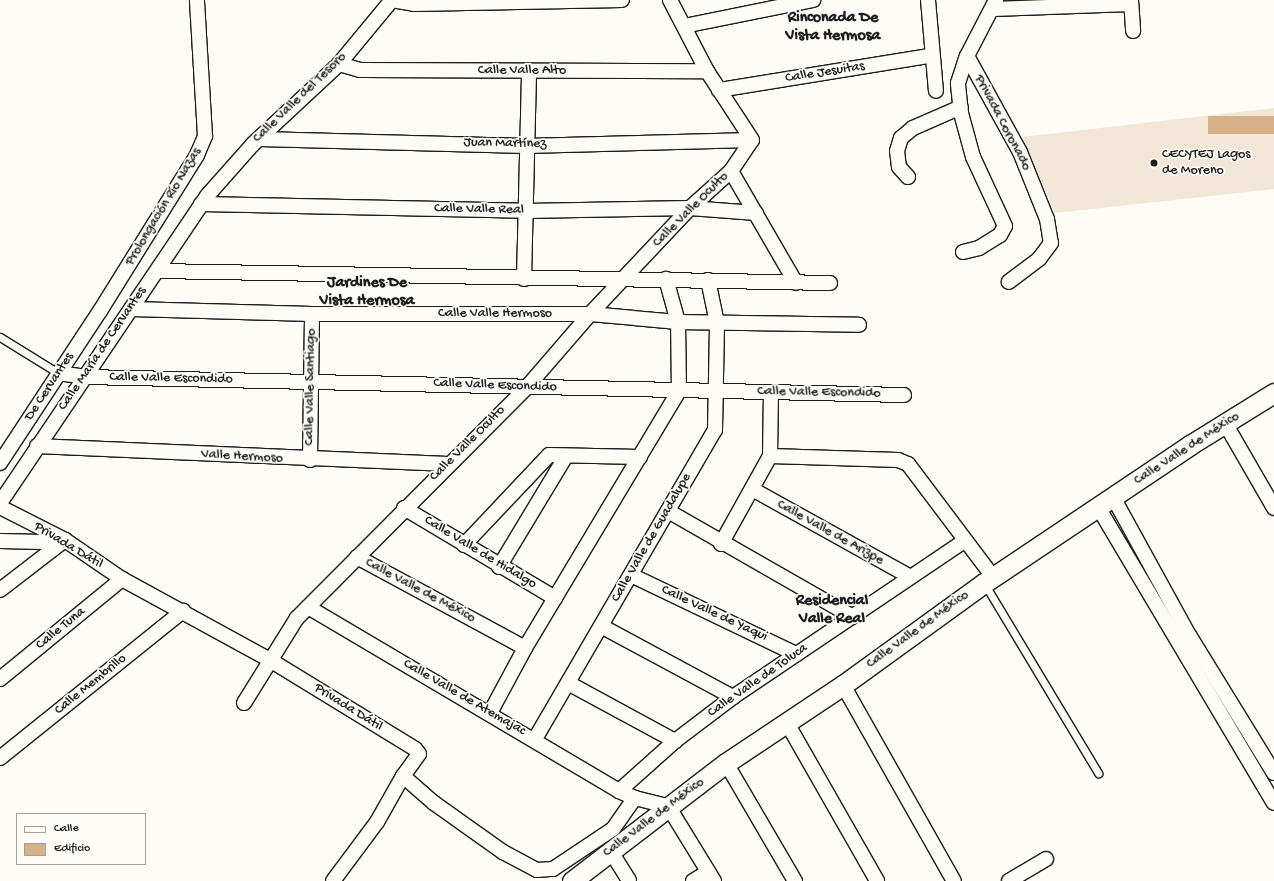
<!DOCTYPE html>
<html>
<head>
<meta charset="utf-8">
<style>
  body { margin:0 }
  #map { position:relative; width:1274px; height:881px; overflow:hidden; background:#fdfcf7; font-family:"Gochi Hand",sans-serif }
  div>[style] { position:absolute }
  .built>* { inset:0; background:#f2e6d6 }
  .building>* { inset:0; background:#d7b189; transform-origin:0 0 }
  .roads { filter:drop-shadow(1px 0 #1c1c1c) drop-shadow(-1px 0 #1c1c1c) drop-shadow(0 1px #1c1c1c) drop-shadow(0 -1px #1c1c1c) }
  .lane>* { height:7px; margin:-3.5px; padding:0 3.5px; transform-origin:3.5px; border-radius:3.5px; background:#fdfcf7 }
  .street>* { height:14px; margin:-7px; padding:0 7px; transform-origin:7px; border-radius:7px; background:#fdfcf7 }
  .secondary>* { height:19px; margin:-9.5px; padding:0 9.5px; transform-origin:9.5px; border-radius:9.5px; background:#fdfcf7 }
  .dots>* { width:11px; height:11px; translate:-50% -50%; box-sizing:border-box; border:2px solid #fdfcf7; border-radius:50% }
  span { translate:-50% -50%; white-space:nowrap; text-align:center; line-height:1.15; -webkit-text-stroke:3.5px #fdfcf7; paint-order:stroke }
  .street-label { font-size:14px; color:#1c1c1c }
  .poi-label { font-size:14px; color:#1c1c1c }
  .left { translate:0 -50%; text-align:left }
  .quarter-label { font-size:16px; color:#1c1c1c; font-weight:700 }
  .legend { position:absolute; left:16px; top:813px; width:130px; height:52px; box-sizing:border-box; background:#fdfcf7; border:1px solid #a3a29f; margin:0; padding:5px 7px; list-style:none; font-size:12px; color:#1c1c1c }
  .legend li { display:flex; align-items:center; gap:8px; height:20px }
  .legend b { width:20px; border:1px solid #a3a29f }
</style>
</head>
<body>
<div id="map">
  <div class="built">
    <div style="clip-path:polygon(1274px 108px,1274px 189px,1055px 213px,1022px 137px)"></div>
  </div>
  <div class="building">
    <div style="left:1274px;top:116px;width:18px;height:66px;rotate:90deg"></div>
  </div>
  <div class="roads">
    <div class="lane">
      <div style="left:0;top:337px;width:68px;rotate:31.8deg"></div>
      <div style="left:984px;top:583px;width:222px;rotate:59deg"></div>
    </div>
    <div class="street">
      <div style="left:392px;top:0;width:22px;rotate:10deg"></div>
      <div style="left:414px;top:4px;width:208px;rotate:-1.1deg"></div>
      <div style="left:670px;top:0;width:80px;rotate:62.5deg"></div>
      <div style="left:707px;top:71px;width:82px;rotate:56.9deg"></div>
      <div style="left:928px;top:0;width:91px;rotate:85deg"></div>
      <div style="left:996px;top:0;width:63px;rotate:117.4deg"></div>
      <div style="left:967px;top:56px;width:110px;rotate:61.1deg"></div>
      <div style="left:1020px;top:152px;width:72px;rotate:68.1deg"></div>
      <div style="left:1047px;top:219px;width:24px;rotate:81deg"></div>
      <div style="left:1051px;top:243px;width:20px;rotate:127deg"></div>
      <div style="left:1039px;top:259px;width:38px;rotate:143deg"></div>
      <div style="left:1131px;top:0;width:31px;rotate:86deg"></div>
      <div style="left:993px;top:9px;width:138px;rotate:-2.1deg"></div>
      <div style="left:684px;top:26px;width:132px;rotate:-11.4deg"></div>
      <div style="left:339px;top:64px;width:22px;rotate:16deg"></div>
      <div style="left:360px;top:70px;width:347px;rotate:0.2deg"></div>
      <div style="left:719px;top:90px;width:214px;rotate:-9.2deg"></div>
      <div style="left:259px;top:139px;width:267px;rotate:1.5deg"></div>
      <div style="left:526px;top:146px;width:226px;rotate:-1.5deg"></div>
      <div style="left:731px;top:171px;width:129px;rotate:59.9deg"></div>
      <div style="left:908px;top:177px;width:13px;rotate:-132deg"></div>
      <div style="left:899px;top:167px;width:16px;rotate:-97deg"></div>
      <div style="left:897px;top:151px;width:14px;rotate:-73deg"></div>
      <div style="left:901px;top:138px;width:16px;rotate:-40deg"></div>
      <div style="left:913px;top:128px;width:52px;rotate:-23.6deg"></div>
      <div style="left:201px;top:204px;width:324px;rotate:1.2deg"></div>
      <div style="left:525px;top:211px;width:165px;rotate:-1deg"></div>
      <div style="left:690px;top:208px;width:66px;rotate:4.3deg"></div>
      <div style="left:963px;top:252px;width:16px;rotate:-14deg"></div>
      <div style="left:979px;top:248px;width:25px;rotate:-32deg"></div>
      <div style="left:1000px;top:235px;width:10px;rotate:-61deg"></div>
      <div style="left:1005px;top:226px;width:76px;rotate:-114.9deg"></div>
      <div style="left:973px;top:157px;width:46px;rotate:-105.3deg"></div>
      <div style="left:961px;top:113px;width:30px;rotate:-96deg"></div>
      <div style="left:958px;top:83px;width:28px;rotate:-72deg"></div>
      <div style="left:157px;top:271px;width:673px;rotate:1.02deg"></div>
      <div style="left:524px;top:279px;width:207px;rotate:-88.6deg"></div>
      <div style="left:131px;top:309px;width:181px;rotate:1.6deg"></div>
      <div style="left:312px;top:314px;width:278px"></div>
      <div style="left:590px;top:314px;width:88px;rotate:5.2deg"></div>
      <div style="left:678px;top:322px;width:181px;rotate:0.9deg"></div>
      <div style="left:58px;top:373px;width:27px;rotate:8deg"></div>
      <div style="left:85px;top:377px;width:819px;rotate:1.26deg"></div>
      <div style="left:1225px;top:423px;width:98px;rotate:60deg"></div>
      <div style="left:37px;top:446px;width:410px;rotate:2.5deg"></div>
      <div style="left:770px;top:456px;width:128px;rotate:1.8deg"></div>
      <div style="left:898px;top:460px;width:11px;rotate:22deg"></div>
      <div style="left:908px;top:464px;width:141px;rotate:53deg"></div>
      <div style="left:310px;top:460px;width:146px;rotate:-89.2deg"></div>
      <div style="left:0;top:463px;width:182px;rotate:-56.7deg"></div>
      <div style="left:100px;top:311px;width:184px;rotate:-58.1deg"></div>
      <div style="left:197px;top:155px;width:21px;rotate:-67deg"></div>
      <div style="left:205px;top:136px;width:136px;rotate:-93.4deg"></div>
      <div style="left:752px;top:489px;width:179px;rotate:29deg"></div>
      <div style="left:1113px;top:497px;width:158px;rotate:61.2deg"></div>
      <div style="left:1189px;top:635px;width:162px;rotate:58.4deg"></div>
      <div style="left:0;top:503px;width:370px;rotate:-56deg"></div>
      <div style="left:207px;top:196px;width:69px;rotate:-48.5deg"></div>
      <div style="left:253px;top:144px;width:117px;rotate:-42.9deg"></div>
      <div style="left:339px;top:64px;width:83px;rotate:-50.4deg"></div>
      <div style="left:0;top:507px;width:73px;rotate:26.9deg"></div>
      <div style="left:65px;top:540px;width:69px;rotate:34.4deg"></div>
      <div style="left:122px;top:579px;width:169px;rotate:28.7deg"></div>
      <div style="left:270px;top:660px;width:170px;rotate:31.5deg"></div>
      <div style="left:415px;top:749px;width:6px;rotate:51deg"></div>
      <div style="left:419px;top:754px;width:27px;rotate:126deg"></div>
      <div style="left:403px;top:776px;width:41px;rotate:41.1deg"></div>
      <div style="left:434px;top:803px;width:85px;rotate:35.4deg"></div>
      <div style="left:503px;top:852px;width:38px;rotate:28deg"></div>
      <div style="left:537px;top:870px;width:16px;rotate:-4deg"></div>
      <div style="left:553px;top:869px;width:72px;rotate:-33.7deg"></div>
      <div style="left:613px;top:829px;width:38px;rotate:-55deg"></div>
      <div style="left:1098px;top:507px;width:344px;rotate:59.3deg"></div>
      <div style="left:404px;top:508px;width:176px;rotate:30.8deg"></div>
      <div style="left:668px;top:511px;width:213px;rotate:29.8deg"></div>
      <div style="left:0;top:541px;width:43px;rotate:1.3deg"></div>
      <div style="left:43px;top:542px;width:14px;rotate:-25deg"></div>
      <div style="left:721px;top:544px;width:101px;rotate:-60.9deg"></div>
      <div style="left:770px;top:456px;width:64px;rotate:-89.1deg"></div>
      <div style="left:464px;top:545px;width:124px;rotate:-46.6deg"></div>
      <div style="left:549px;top:455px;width:91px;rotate:1.3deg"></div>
      <div style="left:357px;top:557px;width:191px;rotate:28.4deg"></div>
      <div style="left:499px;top:567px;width:130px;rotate:-58.9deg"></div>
      <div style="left:631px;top:575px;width:183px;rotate:25.6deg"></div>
      <div style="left:0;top:590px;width:82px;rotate:-37.6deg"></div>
      <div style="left:308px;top:607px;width:361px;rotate:30.6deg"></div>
      <div style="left:619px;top:791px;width:17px;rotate:24deg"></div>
      <div style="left:635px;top:798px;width:34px;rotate:14deg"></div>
      <div style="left:668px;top:806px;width:88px;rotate:58.5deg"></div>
      <div style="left:601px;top:626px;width:150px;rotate:28.3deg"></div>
      <div style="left:0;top:679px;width:158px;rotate:-39.3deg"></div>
      <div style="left:568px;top:683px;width:122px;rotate:28.5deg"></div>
      <div style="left:843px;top:685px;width:225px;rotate:60.5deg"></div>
      <div style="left:244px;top:703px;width:100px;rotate:-58.1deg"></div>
      <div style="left:297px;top:618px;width:326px;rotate:-45.1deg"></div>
      <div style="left:527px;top:387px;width:96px;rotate:-49.2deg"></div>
      <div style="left:590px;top:314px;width:146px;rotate:-46.7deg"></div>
      <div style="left:690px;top:208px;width:55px;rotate:-42.1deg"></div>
      <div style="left:731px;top:171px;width:37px;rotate:-56deg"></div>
      <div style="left:490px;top:713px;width:74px;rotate:-61.7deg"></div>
      <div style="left:525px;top:648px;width:300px;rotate:-59.1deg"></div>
      <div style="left:679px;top:391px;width:69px;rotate:-90.8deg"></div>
      <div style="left:678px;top:322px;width:45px;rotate:-105.6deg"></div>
      <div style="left:787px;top:723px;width:182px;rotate:60.3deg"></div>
      <div style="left:535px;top:739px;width:358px;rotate:-59.8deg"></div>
      <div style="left:715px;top:430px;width:107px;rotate:-88.9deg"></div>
      <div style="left:717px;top:323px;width:44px;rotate:-101.8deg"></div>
      <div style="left:0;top:758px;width:235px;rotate:-38.8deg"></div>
      <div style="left:726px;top:763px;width:137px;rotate:59.7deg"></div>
      <div style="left:619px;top:791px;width:75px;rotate:-41.8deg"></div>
      <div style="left:675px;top:741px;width:73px;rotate:-37.2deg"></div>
      <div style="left:733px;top:697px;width:279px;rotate:-34deg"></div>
      <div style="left:610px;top:850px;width:36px;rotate:58deg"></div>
      <div style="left:333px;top:881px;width:74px;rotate:-53.3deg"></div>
      <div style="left:377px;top:822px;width:53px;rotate:-60.5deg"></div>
      <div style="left:693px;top:881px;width:17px;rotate:-31deg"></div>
      <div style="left:1009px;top:881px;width:43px;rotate:-30.7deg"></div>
    </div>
    <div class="secondary">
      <div style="left:572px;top:881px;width:194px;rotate:-37.5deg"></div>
      <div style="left:726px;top:763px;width:141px;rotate:-33.7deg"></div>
      <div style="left:843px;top:685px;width:174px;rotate:-35.9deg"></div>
      <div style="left:984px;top:583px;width:248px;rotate:-33.8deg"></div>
      <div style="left:1190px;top:445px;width:99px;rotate:-31.8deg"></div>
    </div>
  </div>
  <div class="dots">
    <div style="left:1154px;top:163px;background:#1c1c1c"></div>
  </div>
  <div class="street-label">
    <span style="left:522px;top:71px">Calle Valle Alto</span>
    <span style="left:825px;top:73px;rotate:-9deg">Calle Jesuitas</span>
    <span style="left:300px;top:98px;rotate:-44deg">Calle Valle del Tesoro</span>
    <span style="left:1002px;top:123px;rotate:62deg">Privada Coronado</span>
    <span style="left:505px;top:144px;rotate:1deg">Juan Martínez</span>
    <span style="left:164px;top:207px;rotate:-59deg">Prolongación Río Nazas</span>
    <span style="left:479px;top:210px;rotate:1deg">Calle Valle Real</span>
    <span style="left:691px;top:210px;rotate:-45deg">Calle Valle Oculto</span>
    <span style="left:495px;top:314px">Calle Valle Hermoso</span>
    <span style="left:103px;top:349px;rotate:-56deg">Calle María de Cervantes</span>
    <span style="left:171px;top:379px;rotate:1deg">Calle Valle Escondido</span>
    <span style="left:495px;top:386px;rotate:2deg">Calle Valle Escondido</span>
    <span style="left:50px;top:387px;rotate:-57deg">De Cervantes</span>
    <span style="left:311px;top:387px;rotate:-89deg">Calle Valle Santiago</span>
    <span style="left:819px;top:393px;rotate:1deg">Calle Valle Escondido</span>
    <span style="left:468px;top:444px;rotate:-45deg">Calle Valle Oculto</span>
    <span style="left:1187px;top:449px;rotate:-33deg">Calle Valle de México</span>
    <span style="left:242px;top:457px;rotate:3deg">Valle Hermoso</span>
    <span style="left:830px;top:533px;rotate:29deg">Calle Valle de Arizpe</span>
    <span style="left:652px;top:538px;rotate:-60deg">Calle Valle de Guadalupe</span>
    <span style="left:68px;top:546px;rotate:31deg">Privada Dátil</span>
    <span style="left:480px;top:553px;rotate:31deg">Calle Valle de Hidalgo</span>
    <span style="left:420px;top:591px;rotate:28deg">Calle Valle de México</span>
    <span style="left:714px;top:614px;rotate:25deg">Calle Valle de Yaqui</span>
    <span style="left:61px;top:629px;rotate:-39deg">Calle Tuna</span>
    <span style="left:918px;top:630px;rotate:-36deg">Calle Valle de México</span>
    <span style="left:758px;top:681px;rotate:-35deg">Calle Valle de Toluca</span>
    <span style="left:91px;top:685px;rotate:-39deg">Calle Membrillo</span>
    <span style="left:464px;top:698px;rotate:30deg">Calle Valle de Atemajac</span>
    <span style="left:348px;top:708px;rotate:32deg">Privada Dátil</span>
    <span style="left:654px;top:818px;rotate:-37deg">Calle Valle de México</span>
  </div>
  <div class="poi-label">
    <span class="left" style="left:1162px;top:163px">CECYTEJ Lagos<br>de Moreno</span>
  </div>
  <div class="quarter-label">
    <span style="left:833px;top:28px">Rinconada De<br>Vista Hermosa</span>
    <span style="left:367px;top:293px">Jardines De<br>Vista Hermosa</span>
    <span style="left:832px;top:611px">Residencial<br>Valle Real</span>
  </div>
  <ul class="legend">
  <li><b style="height:5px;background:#fdfcf7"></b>Calle</li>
  <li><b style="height:11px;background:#d7b189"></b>Edificio</li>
  </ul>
</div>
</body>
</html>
